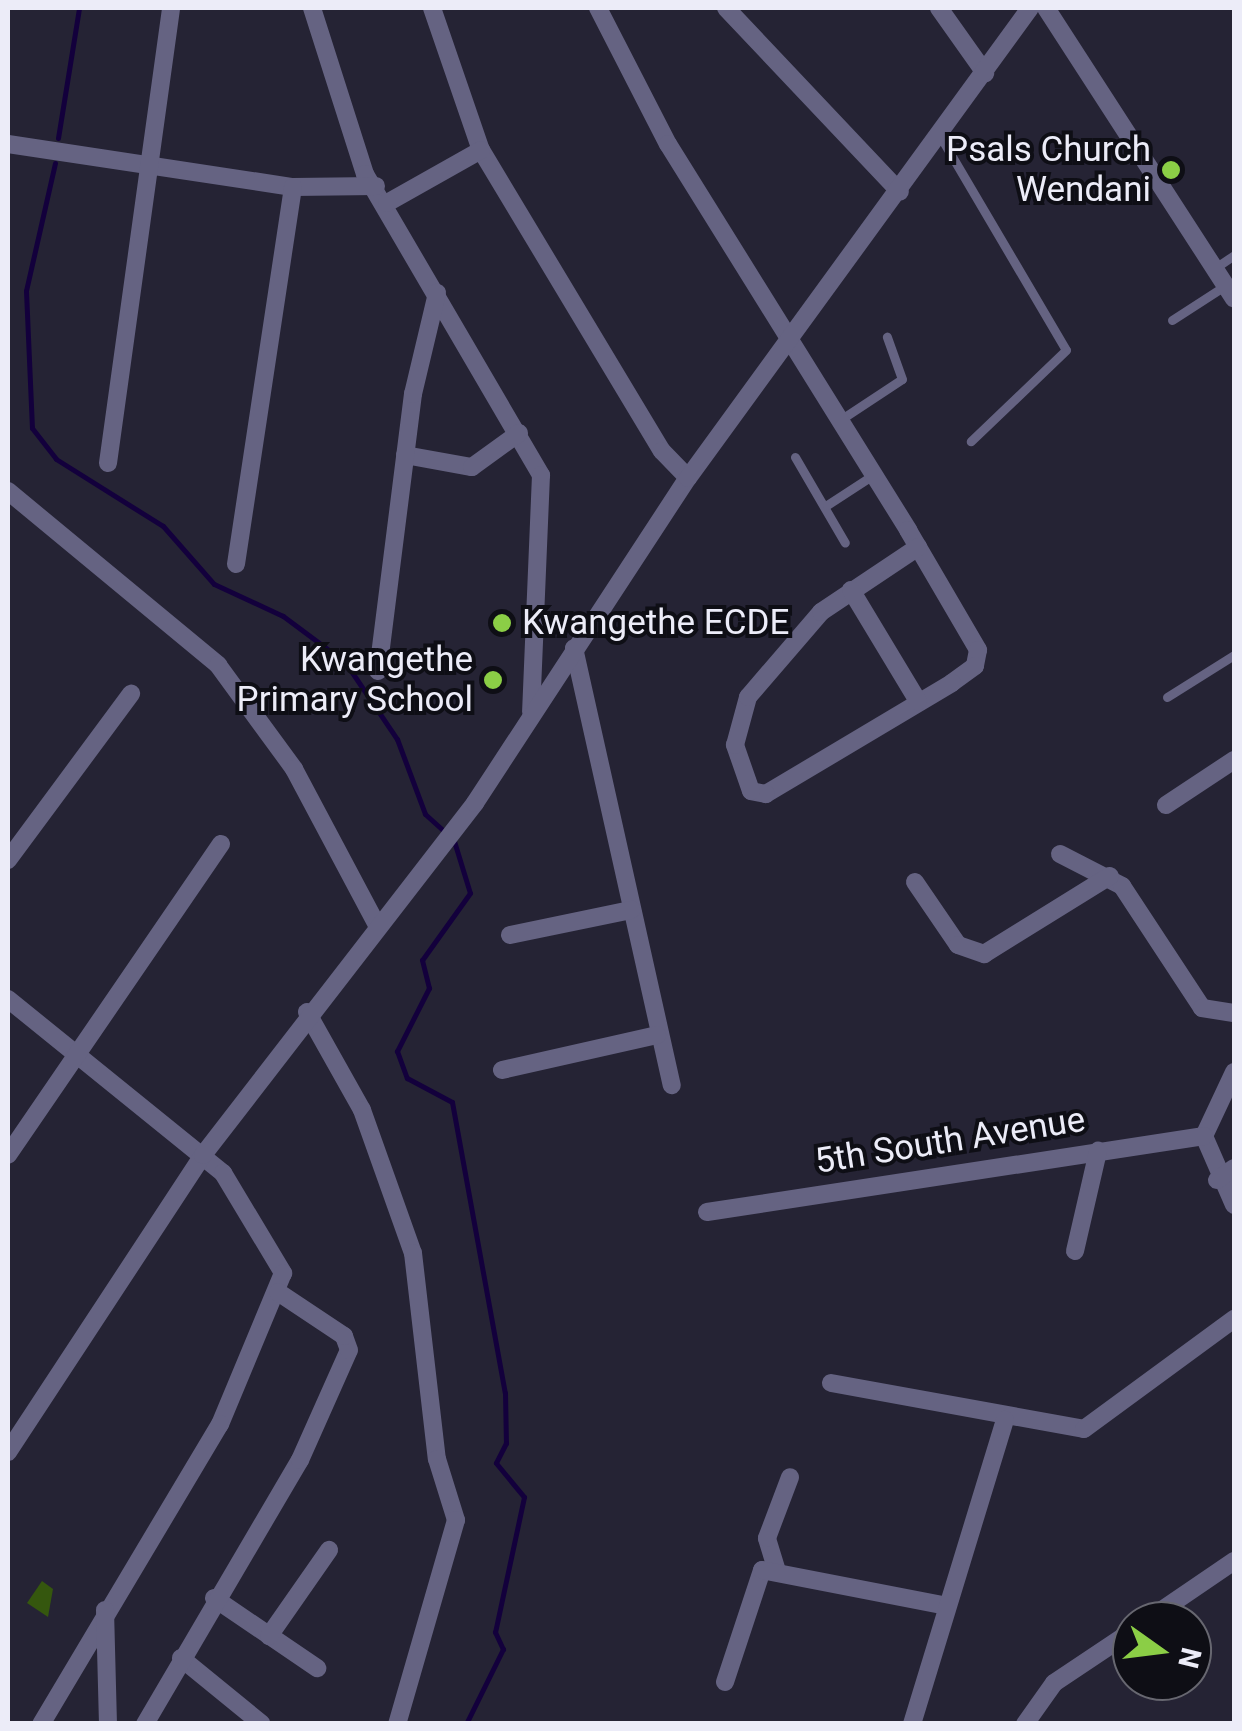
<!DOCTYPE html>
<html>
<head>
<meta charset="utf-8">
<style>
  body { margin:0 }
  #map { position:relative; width:1242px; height:1731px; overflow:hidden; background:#252334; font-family:Roboto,sans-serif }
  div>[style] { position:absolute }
  .stream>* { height:5px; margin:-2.5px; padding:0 2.5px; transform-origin:2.5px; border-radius:2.5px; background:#13003c }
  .building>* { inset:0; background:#35570e }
  .lane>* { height:9px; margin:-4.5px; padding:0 4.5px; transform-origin:4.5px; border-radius:4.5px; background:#656382 }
  .street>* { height:18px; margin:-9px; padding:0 9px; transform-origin:9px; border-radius:9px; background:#656382 }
  .dots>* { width:28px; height:28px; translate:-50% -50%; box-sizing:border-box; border:5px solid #0e0e15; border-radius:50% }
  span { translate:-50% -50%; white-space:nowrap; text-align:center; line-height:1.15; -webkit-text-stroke:8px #0e0e15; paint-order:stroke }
  .poi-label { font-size:35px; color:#ececf8 }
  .right { translate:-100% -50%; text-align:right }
  .left { translate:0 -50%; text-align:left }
  .street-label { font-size:35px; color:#ececf8 }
  .frame { position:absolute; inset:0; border:10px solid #ececf8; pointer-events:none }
  .north { position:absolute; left:1112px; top:1601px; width:100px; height:100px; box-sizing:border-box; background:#0e0e15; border:2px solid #676770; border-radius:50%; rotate:104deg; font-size:28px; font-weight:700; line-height:40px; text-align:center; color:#ececf8 }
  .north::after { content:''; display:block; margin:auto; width:35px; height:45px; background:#8bce46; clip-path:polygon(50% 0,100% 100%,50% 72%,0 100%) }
</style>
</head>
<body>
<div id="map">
  <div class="stream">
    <div style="left:58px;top:138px;width:132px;rotate:-80.8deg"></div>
    <div style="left:55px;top:163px;width:131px;rotate:102.8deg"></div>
    <div style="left:26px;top:291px;width:137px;rotate:87.5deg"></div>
    <div style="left:32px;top:428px;width:39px;rotate:52deg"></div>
    <div style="left:56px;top:459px;width:126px;rotate:32.1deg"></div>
    <div style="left:163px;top:526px;width:77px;rotate:48.7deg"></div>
    <div style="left:214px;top:584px;width:76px;rotate:24.9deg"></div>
    <div style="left:283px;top:616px;width:77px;rotate:36.6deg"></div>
    <div style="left:345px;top:662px;width:93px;rotate:56deg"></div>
    <div style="left:397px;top:739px;width:80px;rotate:69.5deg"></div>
    <div style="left:425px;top:814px;width:28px;rotate:42deg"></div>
    <div style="left:454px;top:841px;width:54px;rotate:72.9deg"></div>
    <div style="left:470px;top:893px;width:82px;rotate:125.6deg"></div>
    <div style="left:422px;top:960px;width:29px;rotate:76deg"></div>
    <div style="left:429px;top:988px;width:71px;rotate:116.9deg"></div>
    <div style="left:397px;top:1051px;width:29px;rotate:70deg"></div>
    <div style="left:407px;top:1078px;width:51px;rotate:28.1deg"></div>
    <div style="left:452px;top:1102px;width:296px;rotate:79.7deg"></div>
    <div style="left:505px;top:1393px;width:50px;rotate:88.9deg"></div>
    <div style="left:506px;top:1443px;width:22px;rotate:117deg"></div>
    <div style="left:496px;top:1463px;width:44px;rotate:50.5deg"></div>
    <div style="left:524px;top:1497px;width:138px;rotate:102.1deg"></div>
    <div style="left:495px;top:1632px;width:19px;rotate:65deg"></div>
    <div style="left:503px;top:1649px;width:84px;rotate:116.3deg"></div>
  </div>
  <div class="building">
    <div style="clip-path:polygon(42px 1581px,53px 1589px,48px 1617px,27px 1603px)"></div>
  </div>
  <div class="lane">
    <div style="left:940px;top:136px;width:248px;rotate:59.5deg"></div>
    <div style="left:1066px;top:350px;width:132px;rotate:136.2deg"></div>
    <div style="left:1215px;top:268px;width:23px;rotate:-34deg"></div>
    <div style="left:1172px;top:320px;width:64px;rotate:-32.9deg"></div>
    <div style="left:840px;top:420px;width:74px;rotate:-33.5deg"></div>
    <div style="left:902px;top:379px;width:45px;rotate:-109.7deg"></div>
    <div style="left:795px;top:457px;width:99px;rotate:59.8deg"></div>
    <div style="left:827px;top:505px;width:55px;rotate:-33.1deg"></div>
    <div style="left:1167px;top:697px;width:79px;rotate:-32.1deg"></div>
  </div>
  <div class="street">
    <div style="left:312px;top:8px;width:174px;rotate:72.3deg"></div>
    <div style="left:365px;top:174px;width:349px;rotate:59.7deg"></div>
    <div style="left:541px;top:475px;width:237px;rotate:92.4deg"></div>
    <div style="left:432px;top:8px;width:150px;rotate:71deg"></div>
    <div style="left:481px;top:150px;width:351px;rotate:59deg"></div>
    <div style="left:662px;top:451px;width:37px;rotate:46deg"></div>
    <div style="left:598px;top:8px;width:153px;rotate:62.8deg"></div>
    <div style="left:668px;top:144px;width:455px;rotate:58.1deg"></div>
    <div style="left:908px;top:530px;width:139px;rotate:59.7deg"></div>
    <div style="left:978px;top:650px;width:16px;rotate:101deg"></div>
    <div style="left:975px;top:666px;width:29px;rotate:144deg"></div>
    <div style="left:952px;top:683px;width:217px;rotate:149.2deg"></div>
    <div style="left:766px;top:794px;width:15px;rotate:-169deg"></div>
    <div style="left:751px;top:791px;width:49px;rotate:-109.2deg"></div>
    <div style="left:735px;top:745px;width:50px;rotate:-74.8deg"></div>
    <div style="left:748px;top:697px;width:112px;rotate:-49.3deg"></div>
    <div style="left:821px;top:612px;width:117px;rotate:-33.8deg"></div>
    <div style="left:726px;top:8px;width:253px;rotate:46.6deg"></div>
    <div style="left:939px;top:8px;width:80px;rotate:54.7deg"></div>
    <div style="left:1046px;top:8px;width:346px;rotate:57.1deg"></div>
    <div style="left:8px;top:144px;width:288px;rotate:8.6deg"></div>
    <div style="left:293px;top:187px;width:83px;rotate:-0.7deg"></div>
    <div style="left:387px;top:203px;width:108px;rotate:-29.4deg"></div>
    <div style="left:405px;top:455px;width:68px;rotate:10.2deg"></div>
    <div style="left:472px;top:467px;width:58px;rotate:-35.9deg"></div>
    <div style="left:108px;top:463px;width:459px;rotate:-82.1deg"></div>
    <div style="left:8px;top:491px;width:273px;rotate:39.6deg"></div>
    <div style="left:218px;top:665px;width:129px;rotate:53.8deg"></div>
    <div style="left:294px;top:769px;width:174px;rotate:62deg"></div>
    <div style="left:236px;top:564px;width:381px;rotate:-81.4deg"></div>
    <div style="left:851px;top:590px;width:130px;rotate:58.9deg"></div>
    <div style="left:574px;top:648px;width:448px;rotate:77.4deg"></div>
    <div style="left:378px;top:671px;width:279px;rotate:-82.8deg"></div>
    <div style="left:413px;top:394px;width:104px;rotate:-76.6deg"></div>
    <div style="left:1166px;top:805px;width:82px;rotate:-33.5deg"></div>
    <div style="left:1060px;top:854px;width:70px;rotate:27.3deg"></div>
    <div style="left:1122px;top:886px;width:146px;rotate:56.7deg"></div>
    <div style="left:1202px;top:1008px;width:32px;rotate:9deg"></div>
    <div style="left:8px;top:860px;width:207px;rotate:-53.5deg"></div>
    <div style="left:915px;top:882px;width:76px;rotate:55.7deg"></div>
    <div style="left:958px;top:945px;width:28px;rotate:19deg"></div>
    <div style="left:984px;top:954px;width:148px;rotate:-31.8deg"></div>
    <div style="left:510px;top:935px;width:124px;rotate:-11.7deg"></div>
    <div style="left:8px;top:999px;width:277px;rotate:39deg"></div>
    <div style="left:223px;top:1173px;width:117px;rotate:59deg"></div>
    <div style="left:283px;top:1273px;width:164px;rotate:112.6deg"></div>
    <div style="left:220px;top:1424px;width:349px;rotate:120.8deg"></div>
    <div style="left:307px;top:1012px;width:112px;rotate:60.7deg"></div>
    <div style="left:362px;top:1110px;width:152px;rotate:70.4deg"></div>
    <div style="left:413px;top:1253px;width:207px;rotate:83.4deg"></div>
    <div style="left:437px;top:1459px;width:64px;rotate:72.7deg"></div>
    <div style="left:456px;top:1520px;width:212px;rotate:106.1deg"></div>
    <div style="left:502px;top:1070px;width:159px;rotate:-12.7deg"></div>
    <div style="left:1234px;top:1072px;width:71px;rotate:115.1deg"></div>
    <div style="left:1204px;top:1136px;width:75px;rotate:66.5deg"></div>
    <div style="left:8px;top:1155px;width:377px;rotate:-55.6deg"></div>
    <div style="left:1217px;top:1180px;width:21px;rotate:-35deg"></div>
    <div style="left:707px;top:1212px;width:503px;rotate:-8.69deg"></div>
    <div style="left:1075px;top:1251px;width:103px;rotate:-77deg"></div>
    <div style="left:831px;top:1383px;width:257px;rotate:10.3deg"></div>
    <div style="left:1084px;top:1429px;width:186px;rotate:-36.3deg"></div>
    <div style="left:8px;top:1452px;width:355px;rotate:-56.7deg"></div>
    <div style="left:203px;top:1155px;width:445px;rotate:-52.3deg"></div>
    <div style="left:475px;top:803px;width:389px;rotate:-56.8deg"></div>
    <div style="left:688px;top:478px;width:581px;rotate:-53.96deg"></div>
    <div style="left:776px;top:1568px;width:31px;rotate:-107deg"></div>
    <div style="left:767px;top:1538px;width:65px;rotate:-69.3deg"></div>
    <div style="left:214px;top:1598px;width:125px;rotate:34.2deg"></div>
    <div style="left:105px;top:1610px;width:114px;rotate:88.5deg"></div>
    <div style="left:1146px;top:1621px;width:107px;rotate:-34.3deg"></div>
    <div style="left:269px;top:1636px;width:105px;rotate:-55.1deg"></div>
    <div style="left:181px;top:1658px;width:104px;rotate:39.2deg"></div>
    <div style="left:725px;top:1682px;width:118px;rotate:-71.7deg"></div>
    <div style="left:762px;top:1570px;width:188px;rotate:11deg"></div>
    <div style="left:145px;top:1724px;width:306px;rotate:-59.6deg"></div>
    <div style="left:300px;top:1460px;width:120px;rotate:-66deg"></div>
    <div style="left:349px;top:1350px;width:15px;rotate:-110deg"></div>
    <div style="left:344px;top:1336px;width:79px;rotate:-146.3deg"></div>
    <div style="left:912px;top:1724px;width:318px;rotate:-73deg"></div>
    <div style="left:1025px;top:1724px;width:50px;rotate:-54.7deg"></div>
    <div style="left:1054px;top:1683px;width:94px;rotate:-33.7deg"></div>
  </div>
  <div class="dots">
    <div style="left:1171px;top:170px;background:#8bce46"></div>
    <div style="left:502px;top:623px;background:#8bce46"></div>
    <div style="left:493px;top:680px;background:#8bce46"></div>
  </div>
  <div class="poi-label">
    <span class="right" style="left:1151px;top:170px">Psals Church<br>Wendani</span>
    <span class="left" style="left:522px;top:623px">Kwangethe ECDE</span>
    <span class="right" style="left:473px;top:680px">Kwangethe<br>Primary School</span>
  </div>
  <div class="street-label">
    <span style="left:950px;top:1141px;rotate:-9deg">5th South Avenue</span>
  </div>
  <div class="frame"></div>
  <div class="north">N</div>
</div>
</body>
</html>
